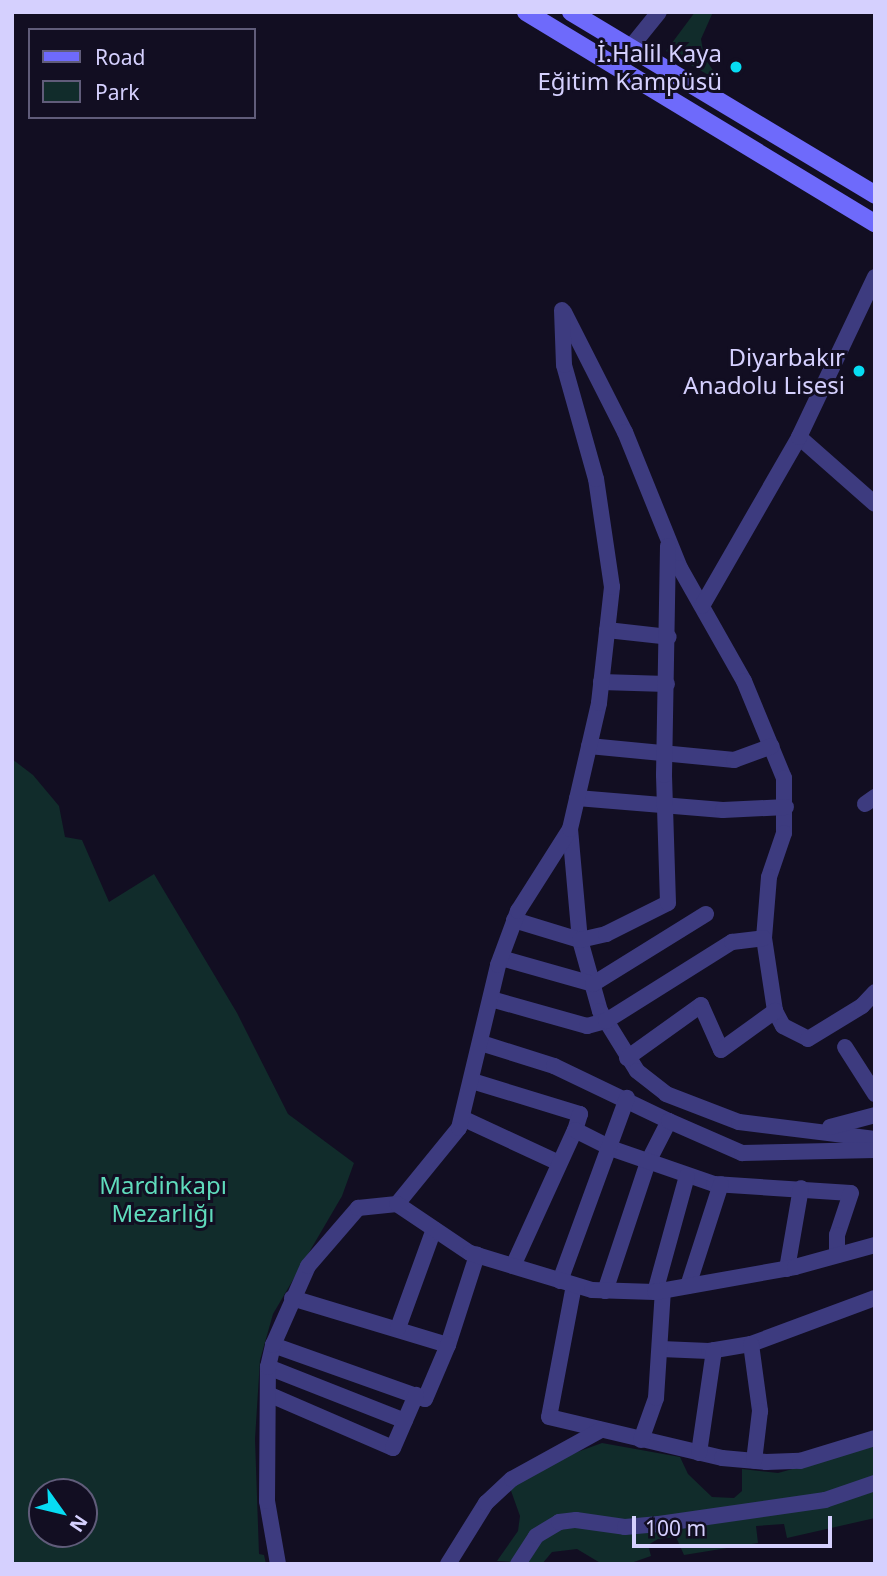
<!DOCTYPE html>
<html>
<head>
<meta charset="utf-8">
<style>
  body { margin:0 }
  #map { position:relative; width:887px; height:1576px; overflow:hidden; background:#120e22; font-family:"Noto Sans",sans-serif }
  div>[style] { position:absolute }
  .green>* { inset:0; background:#112c2b }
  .street>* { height:16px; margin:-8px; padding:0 8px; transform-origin:8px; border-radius:8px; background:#3d3b7f }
  .secondary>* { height:18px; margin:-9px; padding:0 9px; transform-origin:9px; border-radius:9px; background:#6e6afb }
  .dots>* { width:19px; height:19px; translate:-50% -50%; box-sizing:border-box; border:4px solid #120e22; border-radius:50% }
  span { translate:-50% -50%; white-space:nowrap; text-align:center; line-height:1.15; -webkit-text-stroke:6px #120e22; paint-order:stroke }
  .poi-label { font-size:24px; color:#d5d0fe }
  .right { translate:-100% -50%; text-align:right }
  .park-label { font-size:24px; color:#5fdbbc }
  .frame { position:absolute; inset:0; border:14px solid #d5d0fe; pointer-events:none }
  .legend { position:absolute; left:28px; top:28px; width:228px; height:91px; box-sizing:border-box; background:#120e22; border:2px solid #605c7a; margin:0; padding:9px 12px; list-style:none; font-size:21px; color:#d5d0fe }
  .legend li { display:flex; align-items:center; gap:14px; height:35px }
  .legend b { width:35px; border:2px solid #605c7a }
  .north { position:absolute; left:28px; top:1478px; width:70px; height:70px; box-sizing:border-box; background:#120e22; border:2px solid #605c7a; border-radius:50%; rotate:124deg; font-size:19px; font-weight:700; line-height:28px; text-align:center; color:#d5d0fe }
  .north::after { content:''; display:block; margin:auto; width:24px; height:32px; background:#07dcf3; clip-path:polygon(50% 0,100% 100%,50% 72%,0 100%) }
  .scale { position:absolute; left:632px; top:1516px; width:200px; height:32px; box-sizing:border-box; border:4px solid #d5d0fe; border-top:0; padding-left:9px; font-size:21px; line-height:24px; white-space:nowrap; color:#d5d0fe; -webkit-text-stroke:5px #120e22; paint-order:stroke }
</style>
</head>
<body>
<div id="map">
  <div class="green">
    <div style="clip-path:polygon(695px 12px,713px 12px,701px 39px,704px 57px,721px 82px,666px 51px)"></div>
    <div style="clip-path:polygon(evenodd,12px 759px,33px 775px,59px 806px,65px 837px,82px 840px,109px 902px,154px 874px,237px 1013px,288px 1114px,354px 1163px,342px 1196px,273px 1314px,260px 1360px,255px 1439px,259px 1554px,264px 1555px,266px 1564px,12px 1564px,12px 759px,42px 1492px,84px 1492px,84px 1534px,42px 1534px,42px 1492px)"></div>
    <div style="clip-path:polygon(602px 1443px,680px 1457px,688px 1474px,712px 1497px,734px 1498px,742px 1491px,742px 1469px,778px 1473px,875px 1446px,875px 1518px,787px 1538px,784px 1524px,756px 1526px,758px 1543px,684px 1555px,676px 1537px,658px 1539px,648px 1545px,651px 1556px,628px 1564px,602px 1564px,577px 1549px,552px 1552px,542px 1564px,497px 1561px,518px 1531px,520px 1516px,510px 1488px,558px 1459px)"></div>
  </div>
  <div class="street">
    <div style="left:630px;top:48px;width:46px;rotate:-51.1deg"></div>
    <div style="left:564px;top:312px;width:135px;rotate:63.1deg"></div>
    <div style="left:625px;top:432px;width:147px;rotate:68deg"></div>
    <div style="left:680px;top:568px;width:130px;rotate:60.5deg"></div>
    <div style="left:744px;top:681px;width:105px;rotate:67.6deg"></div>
    <div style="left:784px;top:778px;width:55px;rotate:90deg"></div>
    <div style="left:784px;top:833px;width:46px;rotate:108.8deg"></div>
    <div style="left:769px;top:877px;width:61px;rotate:94.7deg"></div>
    <div style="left:764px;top:938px;width:74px;rotate:81.4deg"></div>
    <div style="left:775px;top:1011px;width:17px;rotate:62deg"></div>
    <div style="left:783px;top:1026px;width:28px;rotate:27deg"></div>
    <div style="left:808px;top:1039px;width:63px;rotate:-31.4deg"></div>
    <div style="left:862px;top:1006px;width:19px;rotate:-47deg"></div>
    <div style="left:799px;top:437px;width:101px;rotate:41.4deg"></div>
    <div style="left:702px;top:606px;width:195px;rotate:-60.1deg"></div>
    <div style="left:799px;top:437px;width:177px;rotate:-64.6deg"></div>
    <div style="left:607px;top:630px;width:62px;rotate:6.4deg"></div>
    <div style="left:601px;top:682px;width:66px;rotate:1.7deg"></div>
    <div style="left:589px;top:746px;width:146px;rotate:5.5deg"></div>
    <div style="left:734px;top:760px;width:40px;rotate:-20.2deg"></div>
    <div style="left:577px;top:798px;width:146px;rotate:4.7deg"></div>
    <div style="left:723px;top:810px;width:63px;rotate:-2.7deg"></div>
    <div style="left:865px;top:804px;width:12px;rotate:-35deg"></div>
    <div style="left:570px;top:829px;width:111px;rotate:84.9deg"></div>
    <div style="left:580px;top:940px;width:74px;rotate:74.3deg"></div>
    <div style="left:600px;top:1011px;width:70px;rotate:58.3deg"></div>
    <div style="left:637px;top:1071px;width:37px;rotate:38deg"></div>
    <div style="left:666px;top:1094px;width:78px;rotate:21deg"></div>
    <div style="left:739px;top:1122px;width:137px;rotate:7.1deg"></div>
    <div style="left:514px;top:920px;width:69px;rotate:16.9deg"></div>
    <div style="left:580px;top:940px;width:27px;rotate:-13deg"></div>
    <div style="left:606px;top:934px;width:69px;rotate:-26.6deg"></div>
    <div style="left:668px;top:903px;width:128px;rotate:-91.8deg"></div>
    <div style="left:664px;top:775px;width:229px;rotate:-89deg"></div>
    <div style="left:501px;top:958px;width:96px;rotate:15.8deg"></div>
    <div style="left:593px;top:984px;width:133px;rotate:-31.8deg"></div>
    <div style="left:491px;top:999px;width:100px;rotate:15.7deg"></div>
    <div style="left:587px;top:1026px;width:20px;rotate:-15deg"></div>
    <div style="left:606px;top:1021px;width:149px;rotate:-32.1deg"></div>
    <div style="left:732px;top:942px;width:32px;rotate:-7deg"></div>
    <div style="left:481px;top:1043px;width:77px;rotate:17.5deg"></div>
    <div style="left:554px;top:1066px;width:127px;rotate:25.6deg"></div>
    <div style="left:669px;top:1121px;width:46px;rotate:117.1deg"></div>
    <div style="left:648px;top:1162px;width:136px;rotate:108.4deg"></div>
    <div style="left:845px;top:1047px;width:56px;rotate:57.4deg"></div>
    <div style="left:627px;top:1058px;width:91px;rotate:-35.6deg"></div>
    <div style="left:701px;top:1005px;width:49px;rotate:66deg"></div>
    <div style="left:721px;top:1050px;width:67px;rotate:-35.8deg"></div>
    <div style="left:472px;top:1081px;width:113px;rotate:17deg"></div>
    <div style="left:580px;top:1114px;width:17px;rotate:107deg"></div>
    <div style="left:462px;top:1118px;width:107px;rotate:24.9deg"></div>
    <div style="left:669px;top:1121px;width:80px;rotate:23.7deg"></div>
    <div style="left:742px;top:1153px;width:133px;rotate:-1.3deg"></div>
    <div style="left:830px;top:1127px;width:47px;rotate:-14.9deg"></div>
    <div style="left:397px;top:1204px;width:98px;rotate:-50.8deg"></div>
    <div style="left:459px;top:1128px;width:168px;rotate:-76.5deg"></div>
    <div style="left:498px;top:965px;width:58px;rotate:-69.7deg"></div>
    <div style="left:518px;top:911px;width:97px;rotate:-57.6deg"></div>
    <div style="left:570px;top:829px;width:129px;rotate:-77deg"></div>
    <div style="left:599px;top:703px;width:117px;rotate:-83.6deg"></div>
    <div style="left:612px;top:587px;width:109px;rotate:-98.4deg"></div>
    <div style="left:596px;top:479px;width:118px;rotate:-105.7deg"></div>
    <div style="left:564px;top:365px;width:55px;rotate:-92.1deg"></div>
    <div style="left:513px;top:1266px;width:149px;rotate:-65.5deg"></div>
    <div style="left:575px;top:1130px;width:42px;rotate:26.6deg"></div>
    <div style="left:613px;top:1149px;width:107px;rotate:19.1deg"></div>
    <div style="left:714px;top:1184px;width:137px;rotate:3.8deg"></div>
    <div style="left:851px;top:1193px;width:44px;rotate:108.4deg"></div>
    <div style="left:837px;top:1235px;width:20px;rotate:90deg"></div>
    <div style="left:787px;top:1269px;width:82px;rotate:-80.2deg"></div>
    <div style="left:560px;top:1281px;width:195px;rotate:-69.9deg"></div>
    <div style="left:574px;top:1285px;width:134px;rotate:100.7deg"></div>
    <div style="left:549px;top:1417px;width:178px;rotate:13.3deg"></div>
    <div style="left:722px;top:1458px;width:44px;rotate:5.2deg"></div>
    <div style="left:766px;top:1462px;width:34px;rotate:-2deg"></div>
    <div style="left:800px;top:1461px;width:78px;rotate:-17deg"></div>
    <div style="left:688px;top:1286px;width:107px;rotate:-72.1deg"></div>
    <div style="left:655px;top:1292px;width:120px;rotate:-74.6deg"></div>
    <div style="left:292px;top:1298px;width:163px;rotate:16.8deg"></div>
    <div style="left:448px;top:1345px;width:95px;rotate:-72.1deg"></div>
    <div style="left:398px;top:1328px;width:105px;rotate:-70deg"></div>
    <div style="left:751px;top:1344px;width:132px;rotate:-20.4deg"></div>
    <div style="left:273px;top:1345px;width:161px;rotate:19.6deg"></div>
    <div style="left:425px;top:1399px;width:59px;rotate:-66.9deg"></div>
    <div style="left:661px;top:1349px;width:48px;rotate:2.4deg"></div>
    <div style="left:709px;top:1351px;width:43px;rotate:-9.5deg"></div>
    <div style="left:751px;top:1344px;width:68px;rotate:82.3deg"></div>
    <div style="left:760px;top:1411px;width:50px;rotate:96.8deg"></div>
    <div style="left:268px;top:1367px;width:147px;rotate:21.5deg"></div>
    <div style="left:268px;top:1394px;width:136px;rotate:23.4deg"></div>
    <div style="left:393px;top:1448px;width:58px;rotate:-66.5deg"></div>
    <div style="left:641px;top:1440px;width:45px;rotate:-70.3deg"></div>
    <div style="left:656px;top:1398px;width:107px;rotate:-86.3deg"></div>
    <div style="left:699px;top:1453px;width:104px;rotate:-81.7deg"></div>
    <div style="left:278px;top:1564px;width:64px;rotate:-99.9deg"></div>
    <div style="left:267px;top:1501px;width:134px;rotate:-89.6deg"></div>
    <div style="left:268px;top:1367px;width:23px;rotate:-77deg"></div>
    <div style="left:273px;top:1345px;width:86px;rotate:-66.1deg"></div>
    <div style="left:308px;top:1266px;width:77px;rotate:-49.2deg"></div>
    <div style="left:358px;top:1208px;width:39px;rotate:-6deg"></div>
    <div style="left:397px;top:1204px;width:88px;rotate:33.9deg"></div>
    <div style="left:470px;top:1253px;width:127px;rotate:16.9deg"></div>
    <div style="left:592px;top:1290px;width:63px;rotate:1.8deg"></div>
    <div style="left:655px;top:1292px;width:142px;rotate:-10.1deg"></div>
    <div style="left:795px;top:1267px;width:83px;rotate:-15.4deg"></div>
    <div style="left:448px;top:1564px;width:72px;rotate:-58.1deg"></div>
    <div style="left:486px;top:1503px;width:35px;rotate:-43deg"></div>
    <div style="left:512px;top:1479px;width:102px;rotate:-28.8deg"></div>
    <div style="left:518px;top:1564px;width:33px;rotate:-57deg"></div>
    <div style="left:536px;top:1536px;width:27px;rotate:-31deg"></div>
    <div style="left:559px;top:1522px;width:17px;rotate:-7deg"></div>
    <div style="left:576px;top:1520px;width:49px;rotate:8.1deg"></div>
    <div style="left:625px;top:1527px;width:34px;rotate:-5deg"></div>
    <div style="left:659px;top:1524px;width:168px;rotate:-8.2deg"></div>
    <div style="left:825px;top:1500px;width:53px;rotate:-18.8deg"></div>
  </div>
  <div class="secondary">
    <div style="left:526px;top:12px;width:408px;rotate:31.2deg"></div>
    <div style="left:571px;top:12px;width:355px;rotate:31deg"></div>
  </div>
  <div class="dots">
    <div style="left:736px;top:67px;background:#07dcf3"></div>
    <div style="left:859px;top:371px;background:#07dcf3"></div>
  </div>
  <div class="poi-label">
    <span class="right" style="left:722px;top:67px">İ.Halil Kaya<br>Eğitim Kampüsü</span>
    <span class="right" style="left:845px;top:371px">Diyarbakır<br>Anadolu Lisesi</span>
  </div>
  <div class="park-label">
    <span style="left:163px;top:1199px">Mardinkapı<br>Mezarlığı</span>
  </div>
  <div class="frame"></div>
  <ul class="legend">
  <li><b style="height:9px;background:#6e6afb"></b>Road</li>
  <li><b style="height:19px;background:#112c2b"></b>Park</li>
  </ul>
  <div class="north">N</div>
  <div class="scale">100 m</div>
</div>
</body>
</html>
